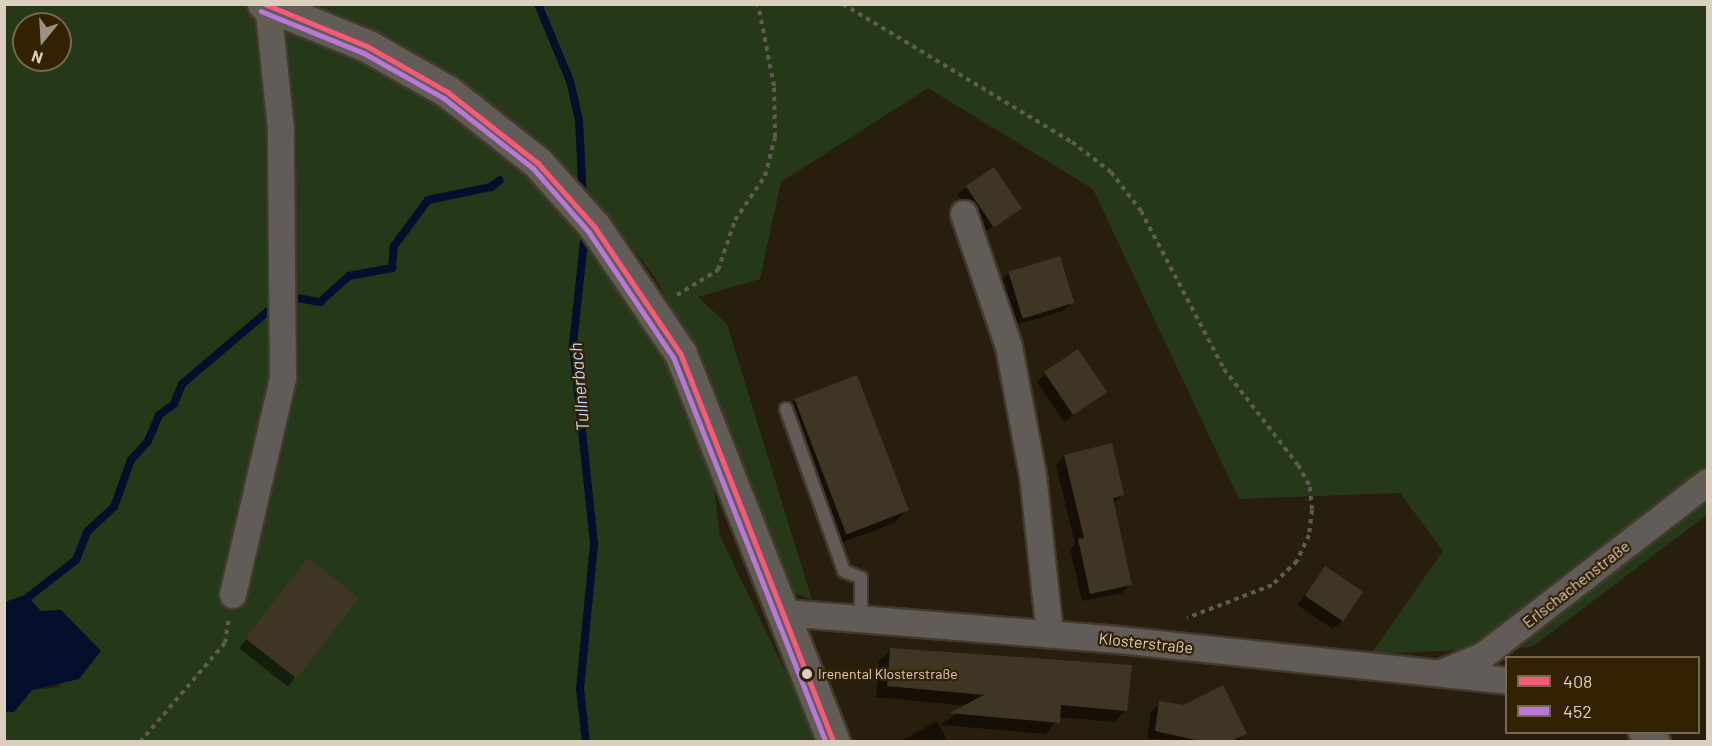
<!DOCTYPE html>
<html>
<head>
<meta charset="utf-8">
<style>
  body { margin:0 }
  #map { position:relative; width:1712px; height:746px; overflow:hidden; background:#281e0e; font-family:Barlow,sans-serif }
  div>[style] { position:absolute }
  .green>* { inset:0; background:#253918 }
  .water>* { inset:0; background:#040f2b }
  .shadow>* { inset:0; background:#0007; transform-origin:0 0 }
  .stream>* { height:8px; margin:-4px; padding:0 4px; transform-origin:4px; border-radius:4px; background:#040f2b }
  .building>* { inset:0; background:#3f3525; transform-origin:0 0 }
  .path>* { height:4px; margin-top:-2px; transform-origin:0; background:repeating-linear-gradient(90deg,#615a55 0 4.5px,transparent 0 9px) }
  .roads { filter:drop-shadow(2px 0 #433a2d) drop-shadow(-2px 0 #433a2d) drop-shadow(0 2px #433a2d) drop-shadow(0 -2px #433a2d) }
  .service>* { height:12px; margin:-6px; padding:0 6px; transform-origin:6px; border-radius:6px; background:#625c58 }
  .minor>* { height:26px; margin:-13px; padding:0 13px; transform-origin:13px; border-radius:13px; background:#625c58 }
  .tertiary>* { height:32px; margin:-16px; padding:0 16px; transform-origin:16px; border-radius:16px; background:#625c58 }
  .bus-1>* { height:4.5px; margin:-2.25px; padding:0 2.25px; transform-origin:2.25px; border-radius:2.25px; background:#f75a77 }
  .bus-2>* { height:4.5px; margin:-2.25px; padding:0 2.25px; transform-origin:2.25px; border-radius:2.25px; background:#ba77d6 }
  .dots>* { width:16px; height:16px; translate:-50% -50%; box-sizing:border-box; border:3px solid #332104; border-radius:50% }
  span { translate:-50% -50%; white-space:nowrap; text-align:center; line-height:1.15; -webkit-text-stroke:4.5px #332104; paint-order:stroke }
  .bus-label { font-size:14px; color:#dbd0c0 }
  .left { translate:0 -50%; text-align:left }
  .street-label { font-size:16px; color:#dbd0c0 }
  .water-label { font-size:18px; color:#b8d5fa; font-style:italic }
  .frame { position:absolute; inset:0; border:6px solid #dbd0c0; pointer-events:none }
  .legend { position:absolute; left:1505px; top:656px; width:195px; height:78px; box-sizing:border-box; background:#332104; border:2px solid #76674f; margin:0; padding:8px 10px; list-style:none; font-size:18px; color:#dbd0c0 }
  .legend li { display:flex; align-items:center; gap:12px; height:30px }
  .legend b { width:30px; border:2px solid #76674f }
  .north { position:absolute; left:12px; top:12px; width:60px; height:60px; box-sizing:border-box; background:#332104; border:2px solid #76674f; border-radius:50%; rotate:198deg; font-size:16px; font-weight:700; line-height:24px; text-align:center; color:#dbd0c0 }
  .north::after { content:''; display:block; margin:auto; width:21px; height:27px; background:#9c9282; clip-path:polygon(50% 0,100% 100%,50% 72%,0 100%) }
</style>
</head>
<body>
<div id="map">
  <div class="green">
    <div style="clip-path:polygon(evenodd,5px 5px,1707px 5px,1707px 515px,1532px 647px,1371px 654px,1443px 551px,1400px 493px,1239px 499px,1093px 189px,928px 88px,781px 182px,760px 279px,698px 297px,727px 324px,812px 600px,786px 589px,697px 356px,656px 279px,593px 196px,544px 155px,526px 166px,624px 291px,671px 367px,713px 476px,720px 536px,819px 741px,5px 741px,5px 712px,14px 712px,32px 690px,60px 687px,41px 612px,26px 595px,5px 602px,5px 5px,24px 24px,60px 24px,60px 60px,24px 60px,24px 24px)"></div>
  </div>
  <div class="water">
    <div style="clip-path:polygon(26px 595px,41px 611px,61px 610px,101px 651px,79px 679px,32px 690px,14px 712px,5px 712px,5px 602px)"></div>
  </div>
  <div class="shadow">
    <div style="left:993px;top:169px;width:47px;height:44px;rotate:55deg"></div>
    <div style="clip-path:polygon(1009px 273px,1072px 303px,1063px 311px,1013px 326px,1000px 281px)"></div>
    <div style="clip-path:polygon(1045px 373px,1105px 392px,1064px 422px,1037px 382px)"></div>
    <div style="clip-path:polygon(795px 400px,906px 511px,894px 523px,833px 546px,783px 413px)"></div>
    <div style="clip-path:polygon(1064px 456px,1123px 494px,1113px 504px,1130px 585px,1122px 593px,1082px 601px,1070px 549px,1075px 544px,1056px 465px)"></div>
    <div style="left:308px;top:560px;width:62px;height:112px;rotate:38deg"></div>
    <div style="clip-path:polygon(1325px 568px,1342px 621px,1333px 629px,1297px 605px)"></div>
    <div style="clip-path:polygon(891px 649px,1126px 710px,1114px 722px,1059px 717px,1046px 734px,940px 725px,967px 706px,876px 697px,879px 661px)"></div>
    <div style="clip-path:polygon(1160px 703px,1246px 733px,1238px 742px,1147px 739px,1151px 712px)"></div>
    <div style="clip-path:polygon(937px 721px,948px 742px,899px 742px)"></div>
  </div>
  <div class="stream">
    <div style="left:538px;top:4px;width:83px;rotate:67.4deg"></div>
    <div style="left:570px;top:81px;width:39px;rotate:77deg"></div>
    <div style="left:579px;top:119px;width:82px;rotate:87.2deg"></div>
    <div style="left:585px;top:232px;width:113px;rotate:96.1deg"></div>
    <div style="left:573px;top:344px;width:201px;rotate:84deg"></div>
    <div style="left:594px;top:544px;width:146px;rotate:95.5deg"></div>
    <div style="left:580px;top:689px;width:53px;rotate:83.5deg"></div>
    <div style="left:286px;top:296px;width:35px;rotate:10deg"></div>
    <div style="left:320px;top:302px;width:39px;rotate:-42deg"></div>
    <div style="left:349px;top:276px;width:44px;rotate:-10.5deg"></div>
    <div style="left:392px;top:268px;width:22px;rotate:-85deg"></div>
    <div style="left:394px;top:246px;width:57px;rotate:-53.5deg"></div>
    <div style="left:428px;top:200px;width:64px;rotate:-11.7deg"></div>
    <div style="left:491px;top:187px;width:11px;rotate:-38deg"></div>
    <div style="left:4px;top:616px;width:91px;rotate:-37.9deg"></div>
    <div style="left:76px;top:560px;width:31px;rotate:-68deg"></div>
    <div style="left:88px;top:531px;width:35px;rotate:-43deg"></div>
    <div style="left:114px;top:507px;width:50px;rotate:-70.1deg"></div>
    <div style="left:131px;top:460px;width:25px;rotate:-48deg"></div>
    <div style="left:148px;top:441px;width:28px;rotate:-67deg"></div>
    <div style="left:159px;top:415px;width:19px;rotate:-36deg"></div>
    <div style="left:174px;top:404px;width:22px;rotate:-68deg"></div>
    <div style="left:182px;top:384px;width:121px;rotate:-40.3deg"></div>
  </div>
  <div class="building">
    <div style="left:994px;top:167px;width:50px;height:34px;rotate:56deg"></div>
    <div style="left:1060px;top:256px;width:49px;height:54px;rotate:73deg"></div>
    <div style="left:1078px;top:349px;width:52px;height:41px;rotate:56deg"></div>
    <div style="left:857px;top:375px;width:145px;height:67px;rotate:69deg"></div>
    <div style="clip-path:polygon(1112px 443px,1124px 495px,1113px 498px,1132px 585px,1090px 594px,1078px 539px,1084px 538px,1064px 455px)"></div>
    <div style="left:308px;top:558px;width:65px;height:102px;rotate:38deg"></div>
    <div style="left:1325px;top:566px;width:46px;height:36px;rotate:34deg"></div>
    <div style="clip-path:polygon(890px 648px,1132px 665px,1127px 711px,1061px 705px,1060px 723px,949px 713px,984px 695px,887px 686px)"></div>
    <div style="clip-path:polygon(1223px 685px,1247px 734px,1232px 741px,1200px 741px,1155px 731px,1159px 701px,1184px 705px)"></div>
  </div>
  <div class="path">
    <div style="left:843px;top:4px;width:267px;rotate:31.1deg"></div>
    <div style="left:1072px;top:142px;width:49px;rotate:37.6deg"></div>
    <div style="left:1111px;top:172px;width:49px;rotate:52.4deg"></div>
    <div style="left:1141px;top:211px;width:178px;rotate:62.3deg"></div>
    <div style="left:1224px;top:369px;width:121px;rotate:52.4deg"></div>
    <div style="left:1298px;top:465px;width:25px;rotate:61deg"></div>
    <div style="left:1310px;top:487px;width:23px;rotate:85deg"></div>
    <div style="left:1312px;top:510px;width:25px;rotate:97deg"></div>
    <div style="left:1309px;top:535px;width:29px;rotate:115deg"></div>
    <div style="left:1297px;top:561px;width:35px;rotate:136deg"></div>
    <div style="left:1272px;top:585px;width:91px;rotate:158.8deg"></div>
    <div style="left:677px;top:295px;width:48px;rotate:-31.4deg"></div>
    <div style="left:718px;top:270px;width:53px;rotate:-71.2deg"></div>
    <div style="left:735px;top:220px;width:53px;rotate:-55.7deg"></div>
    <div style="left:765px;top:176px;width:40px;rotate:-75.6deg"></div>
    <div style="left:775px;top:137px;width:51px;rotate:-91.1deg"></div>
    <div style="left:774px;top:86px;width:84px;rotate:-101deg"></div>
    <div style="left:140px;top:742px;width:130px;rotate:-49.4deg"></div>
    <div style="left:225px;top:643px;width:24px;rotate:-81deg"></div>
  </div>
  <div class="roads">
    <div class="service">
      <div style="left:786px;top:409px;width:172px;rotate:70.3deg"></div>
      <div style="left:844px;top:571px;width:18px;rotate:22deg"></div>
      <div style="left:861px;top:578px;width:41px;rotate:90deg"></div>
    </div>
    <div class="minor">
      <div style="left:964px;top:214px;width:140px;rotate:71.3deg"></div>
      <div style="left:1009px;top:347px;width:130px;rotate:79.4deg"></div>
      <div style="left:1033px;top:475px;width:160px;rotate:83.9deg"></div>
      <div style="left:233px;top:595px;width:223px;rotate:-77deg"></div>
      <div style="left:283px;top:378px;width:249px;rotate:-90.5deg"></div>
      <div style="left:281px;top:129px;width:124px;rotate:-96deg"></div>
      <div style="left:784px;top:613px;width:336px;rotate:4.6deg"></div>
      <div style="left:1119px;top:640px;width:389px;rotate:6deg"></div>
      <div style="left:1441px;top:673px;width:45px;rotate:-22deg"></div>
      <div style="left:1483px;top:656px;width:284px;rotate:-37.7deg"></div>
      <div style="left:1642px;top:732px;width:18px;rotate:34deg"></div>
    </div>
    <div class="tertiary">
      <div style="left:264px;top:4px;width:111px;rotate:22.2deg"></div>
      <div style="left:367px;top:46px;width:93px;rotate:29.6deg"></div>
      <div style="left:448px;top:92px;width:115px;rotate:38.3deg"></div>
      <div style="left:538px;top:163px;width:86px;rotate:48.3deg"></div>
      <div style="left:595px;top:227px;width:153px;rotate:55.9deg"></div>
      <div style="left:681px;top:354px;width:417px;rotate:68.5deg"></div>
    </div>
  </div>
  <div class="bus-1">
    <div style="left:265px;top:4px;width:110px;rotate:22.4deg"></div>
    <div style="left:367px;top:46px;width:93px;rotate:29.6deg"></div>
    <div style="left:448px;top:92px;width:115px;rotate:38.3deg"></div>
    <div style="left:538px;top:163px;width:86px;rotate:48.3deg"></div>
    <div style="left:595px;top:227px;width:153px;rotate:55.9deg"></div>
    <div style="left:681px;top:354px;width:417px;rotate:68.5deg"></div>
  </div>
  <div class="bus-2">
    <div style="left:261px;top:11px;width:111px;rotate:22.2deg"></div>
    <div style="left:364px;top:53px;width:92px;rotate:29.4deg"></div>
    <div style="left:444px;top:98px;width:113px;rotate:38.2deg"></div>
    <div style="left:533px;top:168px;width:85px;rotate:48.8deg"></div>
    <div style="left:589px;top:232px;width:152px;rotate:56deg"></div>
    <div style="left:674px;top:358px;width:413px;rotate:68.4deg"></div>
  </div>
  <div class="dots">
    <div style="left:807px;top:674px;background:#dbd0c0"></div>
  </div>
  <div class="bus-label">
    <span class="left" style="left:818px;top:674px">Irenental Klosterstraße</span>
  </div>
  <div class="street-label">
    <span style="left:1576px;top:584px;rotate:-38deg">Erlschachenstraße</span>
    <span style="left:1146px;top:643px;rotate:6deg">Klosterstraße</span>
  </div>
  <div class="water-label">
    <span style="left:579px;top:387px;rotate:-95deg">Tullnerbach</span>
  </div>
  <div class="frame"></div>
  <ul class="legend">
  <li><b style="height:8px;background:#f75a77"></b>408</li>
  <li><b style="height:8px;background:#ba77d6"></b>452</li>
  </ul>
  <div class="north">N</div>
</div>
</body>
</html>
